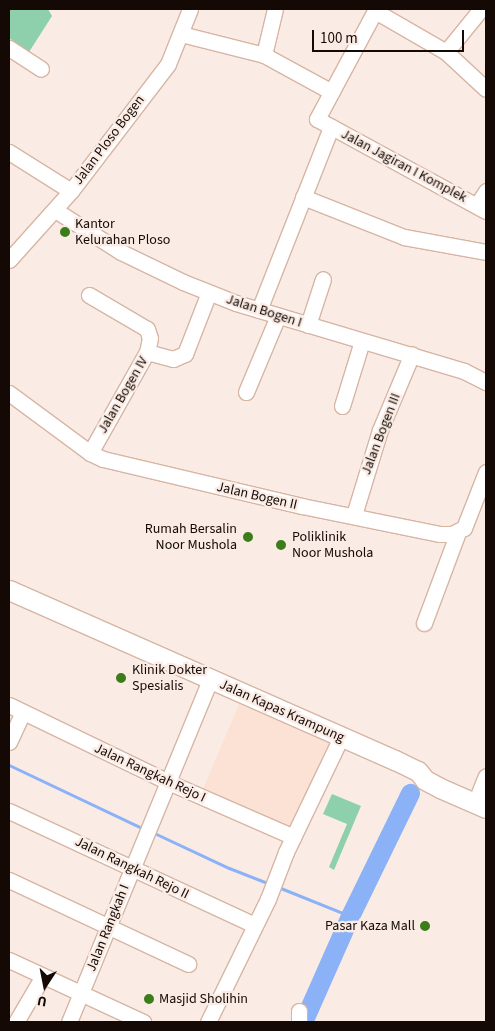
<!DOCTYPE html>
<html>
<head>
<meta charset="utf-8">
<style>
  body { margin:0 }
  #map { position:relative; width:495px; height:1031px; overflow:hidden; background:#faece5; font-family:"Source Sans 3",sans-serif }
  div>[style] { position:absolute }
  .built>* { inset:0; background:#fbe2d4; transform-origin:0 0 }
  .green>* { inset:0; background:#8dd0ab }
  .stream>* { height:3px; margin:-1.5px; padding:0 1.5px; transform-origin:1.5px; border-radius:1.5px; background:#8bb2f6 }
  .river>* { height:19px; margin:-9.5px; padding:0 9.5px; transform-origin:9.5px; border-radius:9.5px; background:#8bb2f6 }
  .roads { filter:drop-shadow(1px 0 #d7b5a3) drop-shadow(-1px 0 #d7b5a3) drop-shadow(0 1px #d7b5a3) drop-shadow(0 -1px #d7b5a3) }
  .minor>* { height:15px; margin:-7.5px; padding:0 7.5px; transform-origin:7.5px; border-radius:7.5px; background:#fff }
  .major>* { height:19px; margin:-9.5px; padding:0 9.5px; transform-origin:9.5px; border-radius:9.5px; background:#fff }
  .dots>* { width:14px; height:14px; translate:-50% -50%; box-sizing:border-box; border:2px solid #faece5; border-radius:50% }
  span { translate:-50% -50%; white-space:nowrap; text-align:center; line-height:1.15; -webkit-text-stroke:4.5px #faece5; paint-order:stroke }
  .street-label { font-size:14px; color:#140904 }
  .poi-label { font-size:14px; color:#140904 }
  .left { translate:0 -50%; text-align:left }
  .right { translate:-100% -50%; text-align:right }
  .frame { position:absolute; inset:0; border:10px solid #140904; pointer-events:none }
  .north { position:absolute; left:20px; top:961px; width:50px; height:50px; -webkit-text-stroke:4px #faece5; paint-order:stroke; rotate:191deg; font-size:14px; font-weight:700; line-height:20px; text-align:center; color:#140904 }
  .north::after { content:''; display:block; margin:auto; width:18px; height:22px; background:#140904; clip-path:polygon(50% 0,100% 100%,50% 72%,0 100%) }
  .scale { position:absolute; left:312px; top:30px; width:152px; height:22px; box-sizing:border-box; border:2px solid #140904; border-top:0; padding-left:6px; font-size:15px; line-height:18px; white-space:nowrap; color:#140904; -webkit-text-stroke:4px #faece5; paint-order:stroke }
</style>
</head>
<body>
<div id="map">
  <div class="built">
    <div style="left:239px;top:704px;width:101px;height:97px;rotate:23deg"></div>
  </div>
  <div class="green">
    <div style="clip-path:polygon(9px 9px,48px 9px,52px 16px,29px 52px,9px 38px)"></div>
    <div style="clip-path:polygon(332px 794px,361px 806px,334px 870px,329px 867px,347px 824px,323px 814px)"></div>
  </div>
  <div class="stream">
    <div style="left:9px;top:765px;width:149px;rotate:25.4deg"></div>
    <div style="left:152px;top:832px;width:85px;rotate:25.1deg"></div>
    <div style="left:229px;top:868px;width:44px;rotate:21.3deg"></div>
    <div style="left:278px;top:887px;width:78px;rotate:21.9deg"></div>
  </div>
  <div class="river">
    <div style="left:303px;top:1022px;width:116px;rotate:-66.1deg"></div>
    <div style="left:350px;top:916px;width:137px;rotate:-64deg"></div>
  </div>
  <div class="roads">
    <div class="minor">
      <div style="left:375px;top:9px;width:9px;rotate:41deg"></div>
      <div style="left:382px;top:15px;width:74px;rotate:30deg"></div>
      <div style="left:446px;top:52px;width:54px;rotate:42.8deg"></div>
      <div style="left:376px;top:9px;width:125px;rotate:118.2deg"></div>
      <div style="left:317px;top:119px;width:192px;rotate:28.6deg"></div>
      <div style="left:181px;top:34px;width:86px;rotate:14.2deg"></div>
      <div style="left:264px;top:55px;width:77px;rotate:28.6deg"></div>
      <div style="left:9px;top:48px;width:38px;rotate:33deg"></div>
      <div style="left:446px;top:52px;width:55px;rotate:-50.9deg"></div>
      <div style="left:264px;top:55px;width:47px;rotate:-76.6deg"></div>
      <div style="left:9px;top:152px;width:73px;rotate:32.2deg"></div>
      <div style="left:303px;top:197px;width:109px;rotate:21.6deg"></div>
      <div style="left:404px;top:237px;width:83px;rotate:10.4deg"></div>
      <div style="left:477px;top:205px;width:17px;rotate:-57deg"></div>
      <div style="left:55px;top:210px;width:78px;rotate:32.5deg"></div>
      <div style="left:121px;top:252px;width:69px;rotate:25.8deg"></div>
      <div style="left:183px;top:282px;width:57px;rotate:21.6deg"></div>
      <div style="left:236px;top:303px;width:238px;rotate:16.6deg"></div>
      <div style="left:464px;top:371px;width:25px;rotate:27deg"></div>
      <div style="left:9px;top:260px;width:93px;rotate:-48.1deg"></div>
      <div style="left:71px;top:191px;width:160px;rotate:-52.6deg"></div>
      <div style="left:168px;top:64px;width:59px;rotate:-68.2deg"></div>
      <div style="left:89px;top:295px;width:67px;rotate:30.4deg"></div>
      <div style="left:147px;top:329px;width:9px;rotate:72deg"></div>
      <div style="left:150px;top:338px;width:14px;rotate:102deg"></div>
      <div style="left:259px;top:310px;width:197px;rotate:-68.5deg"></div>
      <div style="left:308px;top:325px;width:48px;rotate:-71.9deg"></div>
      <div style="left:246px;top:392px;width:82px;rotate:-67.2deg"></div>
      <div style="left:9px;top:393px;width:101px;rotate:36.5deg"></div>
      <div style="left:90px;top:453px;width:14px;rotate:25deg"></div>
      <div style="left:103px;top:459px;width:204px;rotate:13.3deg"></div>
      <div style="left:302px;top:506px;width:141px;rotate:11.5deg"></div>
      <div style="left:440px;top:534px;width:12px"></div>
      <div style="left:452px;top:534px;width:13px;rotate:-27deg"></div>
      <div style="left:464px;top:528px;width:60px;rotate:-68.6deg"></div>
      <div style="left:342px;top:406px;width:68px;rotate:-72.9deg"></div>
      <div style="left:90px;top:453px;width:116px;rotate:-60.6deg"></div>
      <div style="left:147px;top:352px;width:27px;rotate:15deg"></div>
      <div style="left:173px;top:359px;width:13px;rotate:-23deg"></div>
      <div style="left:185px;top:354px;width:66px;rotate:-68.8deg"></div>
      <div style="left:354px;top:515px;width:89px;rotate:-73deg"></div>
      <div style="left:380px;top:430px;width:82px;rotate:-67.2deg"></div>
      <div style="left:424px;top:623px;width:97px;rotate:-69.5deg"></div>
      <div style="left:9px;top:705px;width:177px;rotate:25.8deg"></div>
      <div style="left:168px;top:782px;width:137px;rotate:23.6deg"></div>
      <div style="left:9px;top:742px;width:33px;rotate:-65deg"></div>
      <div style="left:479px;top:793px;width:18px;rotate:-68deg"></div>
      <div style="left:9px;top:811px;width:271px;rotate:24.9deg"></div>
      <div style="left:9px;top:880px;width:198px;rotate:25.1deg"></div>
      <div style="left:9px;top:960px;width:148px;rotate:24.8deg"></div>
      <div style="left:16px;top:1022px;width:53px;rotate:-59.6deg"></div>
      <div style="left:69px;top:1022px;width:370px;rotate:-67.6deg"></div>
      <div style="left:208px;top:1022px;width:137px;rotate:-64deg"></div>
      <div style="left:268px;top:899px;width:50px;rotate:-69deg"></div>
      <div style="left:286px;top:852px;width:127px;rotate:-64.4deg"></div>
      <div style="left:299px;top:1022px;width:11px;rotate:-90deg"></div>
    </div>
    <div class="major">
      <div style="left:9px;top:590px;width:422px;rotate:23.8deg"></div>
      <div style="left:395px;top:760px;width:25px;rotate:26deg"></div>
      <div style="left:418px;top:771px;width:11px;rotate:52deg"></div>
      <div style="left:425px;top:780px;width:17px;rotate:28deg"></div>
      <div style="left:440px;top:788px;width:50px;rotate:23.5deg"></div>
    </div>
  </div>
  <div class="dots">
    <div style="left:65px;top:232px;background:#3b7c1b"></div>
    <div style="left:248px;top:537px;background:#3b7c1b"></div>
    <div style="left:281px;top:545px;background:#3b7c1b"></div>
    <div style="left:121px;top:678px;background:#3b7c1b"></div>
    <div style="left:425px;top:926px;background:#3b7c1b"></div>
    <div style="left:149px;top:999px;background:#3b7c1b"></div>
  </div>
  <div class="street-label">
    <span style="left:109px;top:140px;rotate:-53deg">Jalan Ploso Bogen</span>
    <span style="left:404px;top:166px;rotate:28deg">Jalan Jagiran I Komplek</span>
    <span style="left:264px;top:311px;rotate:18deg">Jalan Bogen I</span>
    <span style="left:123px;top:395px;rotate:-60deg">Jalan Bogen IV</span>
    <span style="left:381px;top:434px;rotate:-69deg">Jalan Bogen III</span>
    <span style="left:257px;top:496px;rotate:13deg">Jalan Bogen II</span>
    <span style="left:282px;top:711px;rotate:24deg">Jalan Kapas Krampung</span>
    <span style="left:150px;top:773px;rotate:25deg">Jalan Rangkah Rejo I</span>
    <span style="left:132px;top:868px;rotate:26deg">Jalan Rangkah Rejo II</span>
    <span style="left:108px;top:928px;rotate:-68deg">Jalan Rangkah I</span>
  </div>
  <div class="poi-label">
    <span class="left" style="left:75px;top:232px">Kantor<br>Kelurahan Ploso</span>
    <span class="right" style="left:237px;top:537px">Rumah Bersalin<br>Noor Mushola</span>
    <span class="left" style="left:292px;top:545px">Poliklinik<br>Noor Mushola</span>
    <span class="left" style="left:132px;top:678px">Klinik Dokter<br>Spesialis</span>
    <span class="right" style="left:415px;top:926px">Pasar Kaza Mall</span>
    <span class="left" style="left:159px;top:999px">Masjid Sholihin</span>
  </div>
  <div class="frame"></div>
  <div class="north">U</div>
  <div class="scale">100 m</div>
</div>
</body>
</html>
